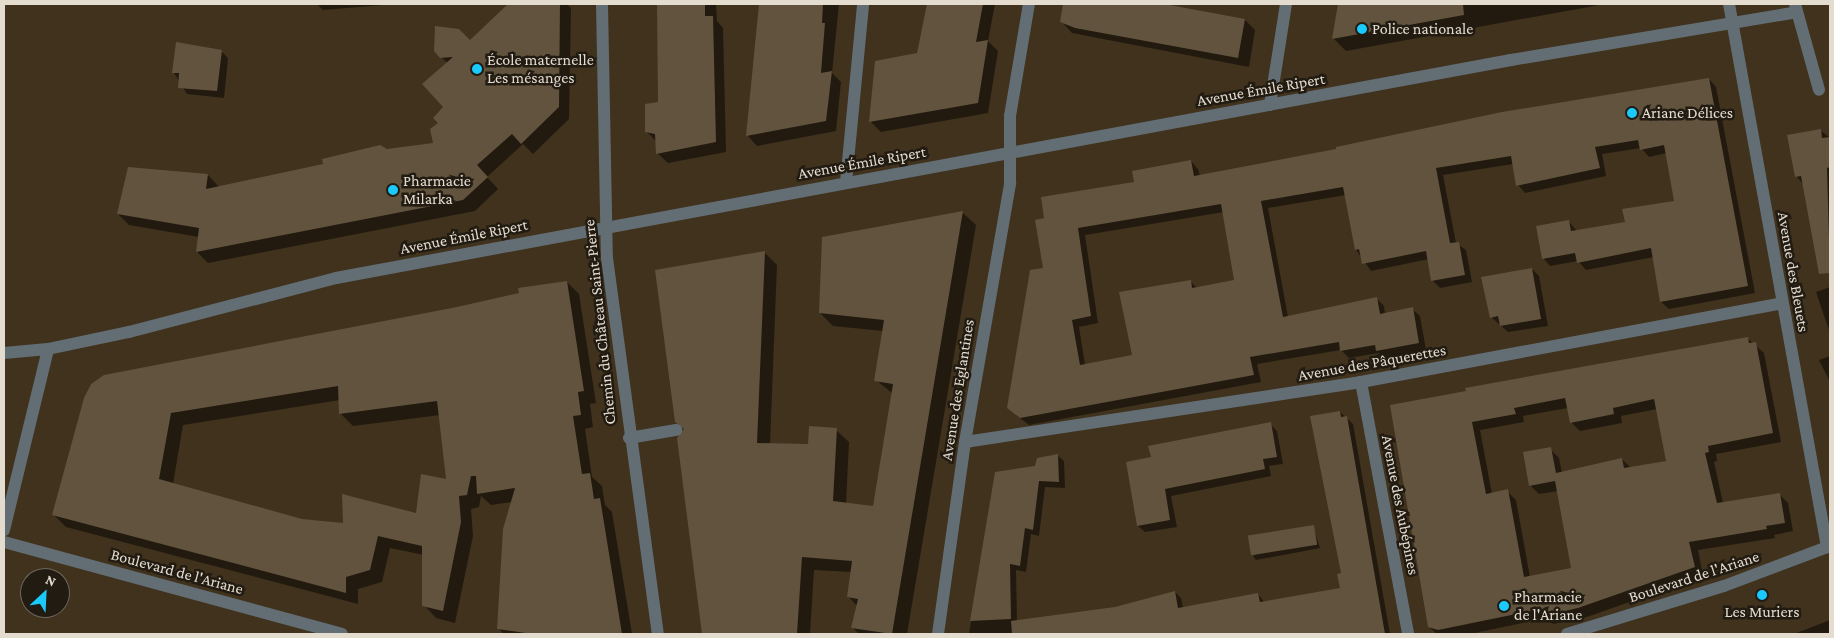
<!DOCTYPE html>
<html>
<head>
<meta charset="utf-8">
<style>
  body { margin:0 }
  #map { position:relative; width:1834px; height:638px; overflow:hidden; background:#40321d; font-family:"Crimson Pro",serif }
  div>[style] { position:absolute }
  .shadow>* { inset:0; background:#0007 }
  .building>* { inset:0; background:#61533d; transform-origin:0 0 }
  .minor>* { height:12px; margin:-6px; padding:0 6px; transform-origin:6px; border-radius:6px; background:#626e74 }
  .dots>* { width:14px; height:14px; translate:-50% -50%; box-sizing:border-box; border:2px solid #211b12; border-radius:50% }
  span { translate:-50% -50%; white-space:nowrap; text-align:center; line-height:1.15; -webkit-text-stroke:5px #211b12; paint-order:stroke }
  .poi-label { font-size:16px; color:#e5dcd0 }
  .left { translate:0 -50%; text-align:left }
  .street-label { font-size:16px; color:#e5dcd0 }
  .frame { position:absolute; inset:0; border:5px solid #e5dcd0; pointer-events:none }
  .north { position:absolute; left:20px; top:568px; width:50px; height:50px; box-sizing:border-box; background:#211b12; border:1px solid #6f685e; border-radius:50%; rotate:25deg; font-size:14px; font-weight:700; line-height:20px; text-align:center; color:#e5dcd0 }
  .north::after { content:''; display:block; margin:auto; width:18px; height:22px; background:#1bcafc; clip-path:polygon(50% 0,100% 100%,50% 72%,0 100%) }
</style>
</head>
<body>
<div id="map">
  <div class="shadow">
    <div style="clip-path:polygon(317px 4px,384px 4px,384px 5px,323px 10px)"></div>
    <div style="clip-path:polygon(505px 4px,566px 4px,571px 8px,569px 119px,533px 154px,523px 144px,487px 177px,498px 189px,475px 211px,208px 263px,197px 252px,199px 237px,129px 225px,118px 214px,208px 175px,219px 187px,434px 144px,445px 107px,448px 63px,441px 57px,470px 41px,507px 6px)"></div>
    <div style="clip-path:polygon(659px 4px,716px 4px,717px 21px,723px 28px,726px 152px,668px 163px,657px 153px,657px 142px,646px 131px,659px 103px)"></div>
    <div style="clip-path:polygon(760px 4px,839px 4px,832px 73px,841px 82px,836px 131px,757px 146px,748px 136px)"></div>
    <div style="clip-path:polygon(928px 4px,995px 4px,988px 41px,998px 51px,988px 113px,881px 132px,871px 122px,876px 62px,918px 54px)"></div>
    <div style="clip-path:polygon(1065px 4px,1157px 4px,1245px 20px,1255px 30px,1249px 67px,1072px 33px,1062px 22px)"></div>
    <div style="clip-path:polygon(1339px 4px,1605px 4px,1346px 51px,1334px 39px)"></div>
    <div style="clip-path:polygon(221px 51px,228px 58px,224px 98px,187px 94px,174px 73px)"></div>
    <div style="clip-path:polygon(evenodd,1709px 79px,1716px 87px,1755px 293px,1669px 309px,1661px 302px,1654px 257px,1586px 270px,1578px 261px,1550px 266px,1543px 258px,1569px 222px,1577px 231px,1626px 223px,1676px 202px,1667px 153px,1649px 157px,1641px 148px,1602px 154px,1606px 176px,1525px 193px,1518px 185px,1513px 164px,1443px 175px,1456px 243px,1466px 250px,1472px 282px,1440px 288px,1433px 281px,1429px 259px,1371px 271px,1356px 250px,1346px 195px,1268px 208px,1288px 317px,1376px 298px,1384px 306px,1385px 314px,1412px 309px,1420px 316px,1426px 350px,1384px 358px,1379px 353px,1349px 358px,1341px 350px,1257px 364px,1261px 382px,1029px 425px,1016px 415px,1045px 269px,1036px 221px,1191px 161px,1198px 169px,1200px 176px,1709px 79px,1224px 212px,1236px 281px,1197px 288px,1190px 281px,1134px 356px,1085px 365px,1079px 327px,1098px 323px,1085px 235px,1224px 212px)"></div>
    <div style="clip-path:polygon(1820px 130px,1830px 138px,1830px 264px,1804px 185px,1796px 176px)"></div>
    <div style="clip-path:polygon(963px 213px,976px 225px,907px 634px,859px 634px,853px 628px,857px 606px,848px 596px,852px 572px,814px 570px,810px 634px,704px 634px,685px 430px,676px 421px,764px 252px,777px 265px,770px 444px,809px 446px,836px 430px,849px 442px,846px 504px,874px 507px,893px 394px,876px 380px,883px 331px,833px 326px,820px 313px,823px 238px)"></div>
    <div style="clip-path:polygon(1532px 269px,1539px 276px,1548px 326px,1508px 332px,1491px 317px)"></div>
    <div style="clip-path:polygon(evenodd,567px 282px,579px 294px,596px 403px,590px 404px,593px 427px,585px 429px,592px 477px,602px 486px,605px 505px,612px 512px,632px 634px,504px 634px,498px 628px,512px 502px,491px 505px,481px 496px,479px 507px,471px 509px,473px 536px,455px 623px,436px 618px,424px 605px,424px 555px,390px 548px,382px 582px,358px 589px,358px 604px,66px 527px,53px 514px,85px 398px,567px 282px,340px 400px,340px 413px,353px 426px,440px 415px,447px 480px,417px 514px,345px 524px,302px 520px,173px 484px,183px 425px,340px 400px)"></div>
    <div style="clip-path:polygon(1830px 287px,1830px 333px,1816px 292px)"></div>
    <div style="clip-path:polygon(evenodd,1748px 339px,1764px 353px,1781px 442px,1716px 454px,1717px 461px,1714px 462px,1723px 503px,1779px 494px,1788px 503px,1793px 531px,1774px 535px,1775px 538px,1698px 550px,1703px 576px,1587px 617px,1553px 624px,1547px 618px,1470px 634px,1437px 634px,1429px 627px,1391px 406px,1748px 339px,1568px 408px,1571px 422px,1580px 431px,1622px 423px,1621px 416px,1657px 409px,1668px 462px,1631px 468px,1622px 459px,1562px 473px,1559px 458px,1550px 449px,1530px 485px,1539px 494px,1558px 491px,1573px 569px,1530px 577px,1516px 500px,1507px 491px,1492px 494px,1480px 430px,1524px 422px,1523px 416px,1568px 408px)"></div>
    <div style="clip-path:polygon(1830px 356px,1830px 382px,1819px 360px)"></div>
    <div style="clip-path:polygon(1340px 412px,1353px 424px,1390px 634px,969px 634px,996px 473px,1036px 468px,1057px 455px,1064px 461px,1065px 488px,1045px 487px,1039px 536px,1031px 534px,1026px 572px,1016px 570px,1017px 621px,1116px 608px,1175px 592px,1181px 598px,1183px 608px,1258px 594px,1264px 602px,1341px 589px)"></div>
    <div style="clip-path:polygon(1270px 424px,1277px 431px,1283px 464px,1269px 466px,1271px 476px,1171px 496px,1177px 527px,1145px 532px,1138px 526px,1152px 458px)"></div>
    <div style="clip-path:polygon(1313px 527px,1320px 548px,1256px 560px,1253px 556px)"></div>
    <div style="clip-path:polygon(1830px 620px,1830px 634px,1794px 634px)"></div>
  </div>
  <div class="building">
    <div style="clip-path:polygon(508px 4px,560px 4px,559px 107px,521px 144px,512px 134px,477px 165px,488px 177px,463px 200px,196px 252px,199px 228px,117px 214px,128px 167px,208px 174px,206px 189px,323px 164px,322px 159px,380px 145px,387px 149px,433px 143px,430px 129px,438px 123px,433px 118px,443px 107px,422px 84px,453px 57px,440px 58px,434px 51px,435px 26px,459px 29px,470px 40px)"></div>
    <div style="clip-path:polygon(657px 4px,705px 4px,705px 16px,713px 16px,716px 142px,656px 154px,655px 134px,645px 132px,645px 104px,658px 102px)"></div>
    <div style="clip-path:polygon(759px 4px,823px 4px,822px 23px,825px 23px,821px 73px,832px 71px,826px 121px,746px 136px)"></div>
    <div style="clip-path:polygon(927px 4px,983px 4px,976px 42px,988px 40px,978px 103px,869px 122px,875px 61px,917px 53px)"></div>
    <div style="clip-path:polygon(1063px 4px,1164px 4px,1245px 19px,1238px 58px,1075px 28px,1060px 22px)"></div>
    <div style="clip-path:polygon(1338px 4px,1463px 4px,1464px 15px,1332px 39px)"></div>
    <div style="clip-path:polygon(176px 42px,222px 50px,217px 91px,178px 88px,179px 73px,172px 73px)"></div>
    <div style="clip-path:polygon(evenodd,1709px 78px,1748px 286px,1660px 302px,1651px 248px,1577px 263px,1575px 253px,1542px 259px,1536px 226px,1569px 220px,1571px 231px,1625px 222px,1622px 209px,1674px 201px,1664px 145px,1640px 150px,1638px 140px,1595px 147px,1600px 168px,1516px 186px,1511px 156px,1436px 168px,1450px 243px,1459px 242px,1465px 275px,1431px 281px,1426px 251px,1362px 264px,1359px 249px,1355px 250px,1343px 187px,1261px 201px,1283px 317px,1377px 297px,1380px 314px,1413px 307px,1419px 343px,1376px 351px,1375px 345px,1340px 351px,1339px 342px,1250px 357px,1254px 375px,1020px 418px,1007px 408px,1030px 270px,1043px 268px,1035px 220px,1044px 218px,1041px 197px,1134px 182px,1132px 171px,1191px 160px,1194px 176px,1336px 149px,1336px 147px,1502px 112px,1709px 78px,1221px 204px,1234px 280px,1192px 288px,1191px 280px,1119px 292px,1132px 355px,1080px 365px,1072px 320px,1091px 316px,1078px 228px,1221px 204px)"></div>
    <div style="clip-path:polygon(1821px 129px,1822px 138px,1830px 137px,1830px 167px,1827px 168px,1830px 273px,1819px 274px,1801px 176px,1795px 177px,1787px 135px)"></div>
    <div style="clip-path:polygon(963px 211px,892px 634px,851px 628px,858px 599px,847px 597px,852px 561px,802px 557px,797px 634px,702px 634px,677px 438px,684px 429px,675px 422px,655px 270px,765px 251px,757px 443px,808px 444px,809px 426px,837px 428px,833px 501px,873px 506px,893px 384px,874px 381px,884px 320px,819px 313px,822px 237px)"></div>
    <div style="clip-path:polygon(1532px 268px,1541px 319px,1500px 326px,1498px 316px,1490px 318px,1481px 277px)"></div>
    <div style="clip-path:polygon(evenodd,567px 281px,584px 391px,578px 392px,581px 415px,573px 416px,582px 474px,590px 473px,594px 499px,600px 498px,622px 634px,533px 634px,497px 629px,503px 529px,515px 488px,477px 494px,476px 476px,471px 476px,467px 495px,459px 496px,461px 522px,443px 611px,422px 606px,422px 546px,378px 536px,370px 570px,346px 577px,346px 593px,52px 515px,84px 398px,91px 384px,104px 375px,457px 307px,519px 293px,518px 288px,567px 281px,338px 386px,339px 414px,437px 401px,446px 479px,421px 474px,416px 513px,342px 494px,343px 523px,302px 519px,159px 479px,171px 413px,338px 386px)"></div>
    <div style="clip-path:polygon(evenodd,1748px 337px,1749px 343px,1756px 342px,1773px 433px,1708px 446px,1709px 452px,1705px 453px,1717px 503px,1780px 493px,1785px 523px,1766px 526px,1767px 529px,1689px 542px,1695px 567px,1578px 608px,1543px 616px,1541px 609px,1438px 630px,1428px 627px,1390px 405px,1466px 391px,1465px 388px,1748px 337px,1565px 398px,1570px 423px,1614px 414px,1613px 408px,1654px 399px,1666px 461px,1624px 468px,1622px 458px,1556px 473px,1551px 447px,1523px 452px,1529px 486px,1555px 481px,1571px 568px,1524px 577px,1508px 489px,1486px 494px,1472px 422px,1516px 414px,1514px 408px,1565px 398px)"></div>
    <div style="clip-path:polygon(1340px 411px,1341px 417px,1347px 416px,1385px 634px,1012px 634px,1011px 621px,1115px 607px,1175px 591px,1178px 608px,1258px 593px,1260px 602px,1340px 588px,1337px 574px,1341px 573px,1310px 416px)"></div>
    <div style="clip-path:polygon(1271px 422px,1277px 457px,1263px 459px,1265px 469px,1165px 489px,1170px 520px,1137px 526px,1126px 462px,1151px 457px,1148px 446px)"></div>
    <div style="clip-path:polygon(1058px 454px,1059px 482px,1039px 481px,1033px 530px,1025px 528px,1020px 566px,1010px 564px,1011px 619px,970px 621px,995px 472px,1035px 466px,1037px 458px)"></div>
    <div style="left:1314px;top:525px;width:20px;height:67px;rotate:81deg"></div>
  </div>
  <div class="minor">
    <div style="left:602px;top:4px;width:254px;rotate:88.9deg"></div>
    <div style="left:607px;top:258px;width:379px;rotate:82.3deg"></div>
    <div style="left:1729px;top:4px;width:552px;rotate:79.77deg"></div>
    <div style="left:1795px;top:4px;width:89px;rotate:74.4deg"></div>
    <div style="left:1270px;top:105px;width:102px;rotate:-81deg"></div>
    <div style="left:846px;top:182px;width:179px;rotate:-84.5deg"></div>
    <div style="left:4px;top:353px;width:44px;rotate:-5.2deg"></div>
    <div style="left:48px;top:349px;width:83px;rotate:-11.9deg"></div>
    <div style="left:129px;top:332px;width:214px;rotate:-14.6deg"></div>
    <div style="left:336px;top:278px;width:1195px;rotate:-10.51deg"></div>
    <div style="left:1511px;top:60px;width:290px;rotate:-9.5deg"></div>
    <div style="left:1361px;top:382px;width:256px;rotate:79.4deg"></div>
    <div style="left:629px;top:438px;width:48px;rotate:-9.7deg"></div>
    <div style="left:965px;top:442px;width:401px;rotate:-8.6deg"></div>
    <div style="left:1361px;top:382px;width:428px;rotate:-10.6deg"></div>
    <div style="left:4px;top:530px;width:186px;rotate:-76.3deg"></div>
    <div style="left:4px;top:542px;width:350px;rotate:15.2deg"></div>
    <div style="left:938px;top:634px;width:194px;rotate:-82deg"></div>
    <div style="left:965px;top:442px;width:263px;rotate:-80.1deg"></div>
    <div style="left:1010px;top:183px;width:67px;rotate:-90deg"></div>
    <div style="left:1010px;top:116px;width:114px;rotate:-80.4deg"></div>
    <div style="left:1567px;top:634px;width:164px;rotate:-17deg"></div>
    <div style="left:1724px;top:586px;width:113px;rotate:-20.7deg"></div>
  </div>
  <div class="dots">
    <div style="left:1362px;top:29px;background:#1bcafc"></div>
    <div style="left:477px;top:69px;background:#1bcafc"></div>
    <div style="left:1632px;top:113px;background:#1bcafc"></div>
    <div style="left:393px;top:190px;background:#1bcafc"></div>
    <div style="left:1762px;top:595px;background:#1bcafc"></div>
    <div style="left:1504px;top:606px;background:#1bcafc"></div>
  </div>
  <div class="poi-label">
    <span class="left" style="left:1372px;top:29px">Police nationale</span>
    <span class="left" style="left:487px;top:69px">École maternelle<br>Les mésanges</span>
    <span class="left" style="left:1642px;top:113px">Ariane Délices</span>
    <span class="left" style="left:403px;top:190px">Pharmacie<br>Milarka</span>
    <span class="left" style="left:1514px;top:606px">Pharmacie<br>de l'Ariane</span>
    <span style="left:1762px;top:612px">Les Muriers</span>
  </div>
  <div class="street-label">
    <span style="left:1261px;top:90px;rotate:-10deg">Avenue Émile Ripert</span>
    <span style="left:862px;top:163px;rotate:-10deg">Avenue Émile Ripert</span>
    <span style="left:464px;top:237px;rotate:-11deg">Avenue Émile Ripert</span>
    <span style="left:1793px;top:272px;rotate:80deg">Avenue des Bleuets</span>
    <span style="left:600px;top:322px;rotate:-96deg">Chemin du Château Saint-Pierre</span>
    <span style="left:1372px;top:363px;rotate:-10deg">Avenue des Pâquerettes</span>
    <span style="left:958px;top:390px;rotate:-81deg">Avenue des Eglantines</span>
    <span style="left:1400px;top:505px;rotate:79deg">Avenue des Aubépines</span>
    <span style="left:177px;top:572px;rotate:15deg">Boulevard de l'Ariane</span>
    <span style="left:1694px;top:577px;rotate:-18deg">Boulevard de l'Ariane</span>
  </div>
  <div class="frame"></div>
  <div class="north">N</div>
</div>
</body>
</html>
